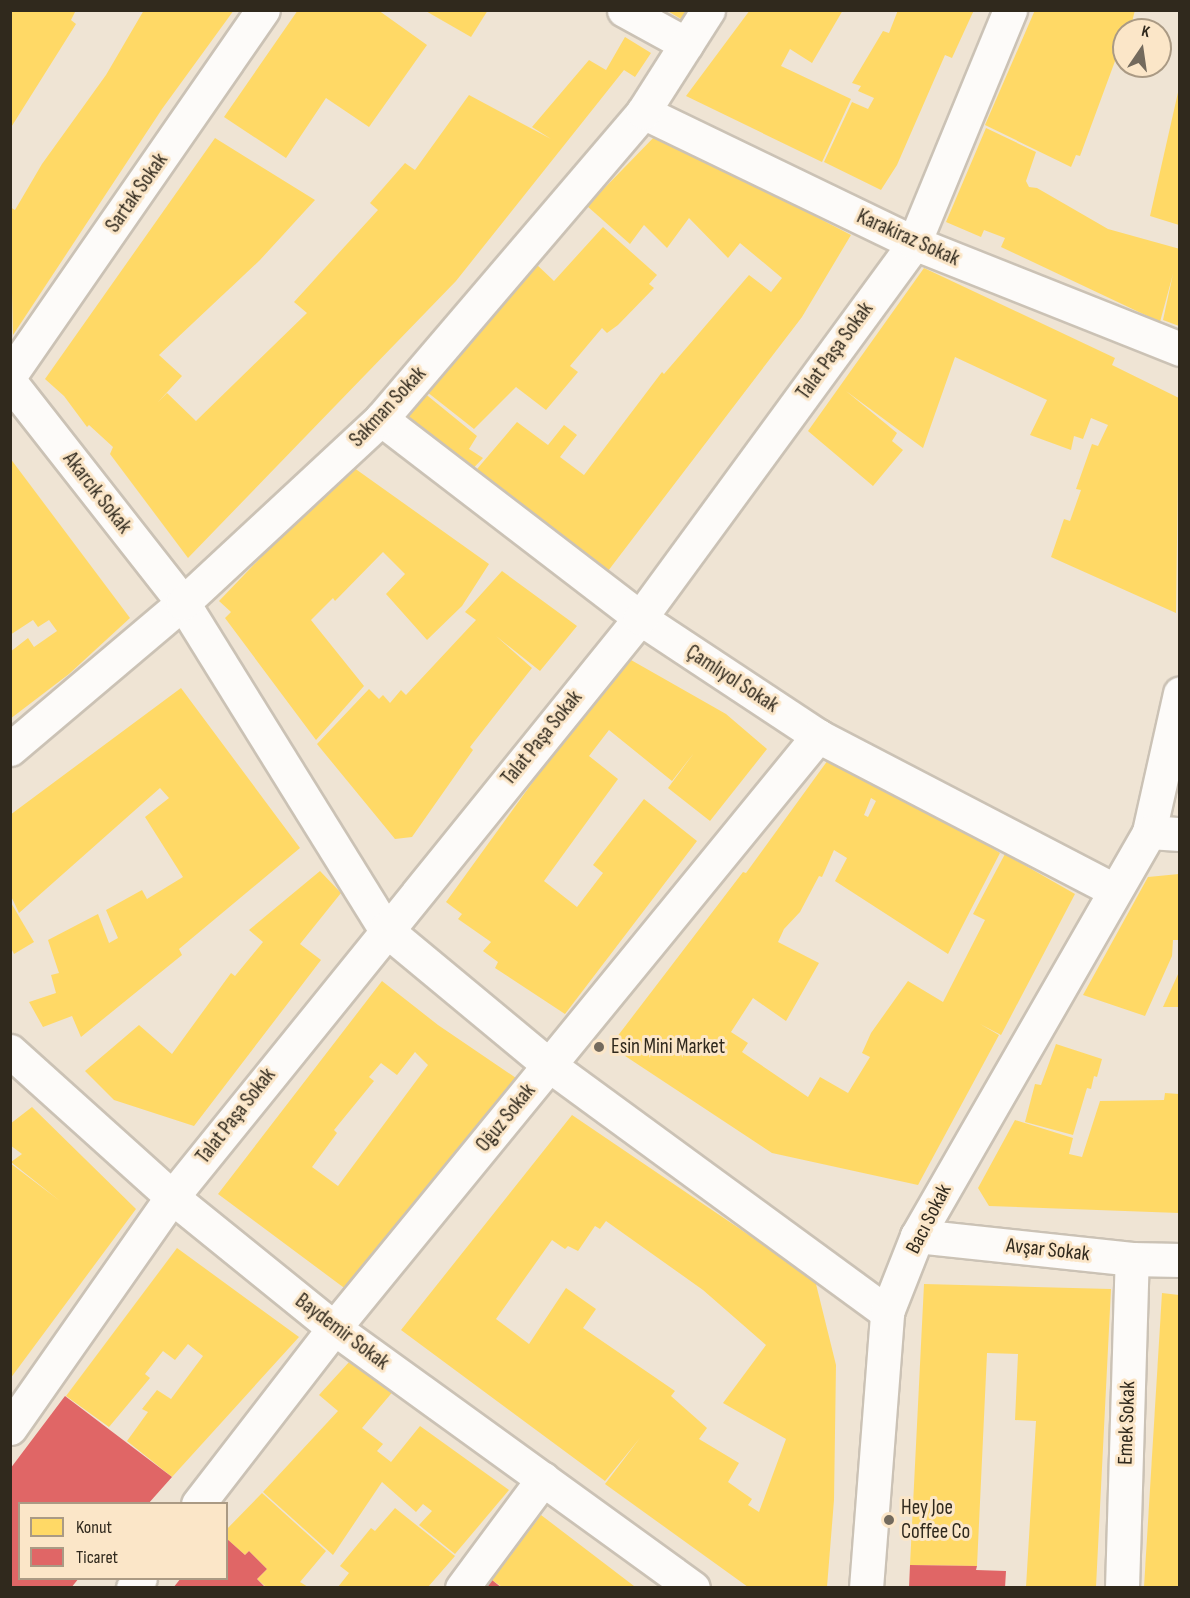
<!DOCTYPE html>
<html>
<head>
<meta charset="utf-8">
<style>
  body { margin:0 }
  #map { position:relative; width:1190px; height:1598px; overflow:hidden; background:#efe4d4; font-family:"Sofia Sans Condensed",sans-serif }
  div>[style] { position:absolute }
  .homes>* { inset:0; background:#ffd966 }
  .shops>* { inset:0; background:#e06666 }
  .roads { filter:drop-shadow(2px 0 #cbc2b5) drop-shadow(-2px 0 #cbc2b5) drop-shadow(0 2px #cbc2b5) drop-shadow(0 -2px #cbc2b5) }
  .minor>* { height:33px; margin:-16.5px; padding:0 16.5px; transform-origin:16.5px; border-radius:16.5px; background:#fdfbf9 }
  .dots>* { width:16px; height:16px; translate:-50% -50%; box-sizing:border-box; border:3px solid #fbe6c8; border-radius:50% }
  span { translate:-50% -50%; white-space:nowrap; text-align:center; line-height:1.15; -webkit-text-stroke:6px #fbe6c8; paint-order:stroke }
  .street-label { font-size:21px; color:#30291d }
  .poi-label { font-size:21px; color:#30291d }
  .left { translate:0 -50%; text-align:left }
  .frame { position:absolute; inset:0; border:12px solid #30291d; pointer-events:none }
  .legend { position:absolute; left:18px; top:1502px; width:210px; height:78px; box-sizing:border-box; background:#fbe6c8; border:2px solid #aa9a84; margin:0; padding:8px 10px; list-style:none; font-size:18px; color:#30291d }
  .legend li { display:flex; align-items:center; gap:12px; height:30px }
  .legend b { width:30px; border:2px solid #aa9a84 }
  .north { position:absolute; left:1112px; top:18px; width:60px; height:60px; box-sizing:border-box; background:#fbe6c8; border:2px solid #aa9a84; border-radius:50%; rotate:13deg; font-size:16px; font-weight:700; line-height:24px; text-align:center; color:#30291d }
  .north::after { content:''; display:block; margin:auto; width:21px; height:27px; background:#736a5d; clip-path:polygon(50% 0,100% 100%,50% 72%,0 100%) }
</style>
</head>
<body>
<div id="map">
  <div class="homes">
    <div style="clip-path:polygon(10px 10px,76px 10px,71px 20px,76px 24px,10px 129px)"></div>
    <div style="clip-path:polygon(144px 10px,234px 10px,162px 109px,13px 335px,10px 207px,15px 210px,42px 164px,106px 75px)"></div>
    <div style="clip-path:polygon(298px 10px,378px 10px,427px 45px,369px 127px,326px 98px,286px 158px,224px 117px)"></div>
    <div style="clip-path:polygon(424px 10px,488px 10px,471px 37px)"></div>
    <div style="clip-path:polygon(666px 10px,687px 10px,681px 19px)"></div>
    <div style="clip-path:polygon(750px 10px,843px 10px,812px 63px,790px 49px,781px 66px,851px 99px,822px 162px,686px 96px)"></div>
    <div style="clip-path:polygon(898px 10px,974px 10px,952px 58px,945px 55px,897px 165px,881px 190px,824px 162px,852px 102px,868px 109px,874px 98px,858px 91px,861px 86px,852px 83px,883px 31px,889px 33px)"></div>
    <div style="clip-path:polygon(1035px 10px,1135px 10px,1130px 30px,1120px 28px,1118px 53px,1080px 156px,1076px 155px,1071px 167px,985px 125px)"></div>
    <div style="clip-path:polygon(625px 37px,651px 53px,635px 77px,624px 70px,456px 281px,188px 558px,110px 454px,113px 447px,89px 425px,87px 427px,64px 396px,45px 379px,215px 138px,315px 200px,260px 260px,159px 355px,182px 376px,158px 402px,167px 393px,196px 421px,307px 313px,294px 302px,378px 210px,370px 203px,405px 163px,415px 170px,469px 95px,551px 139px,532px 127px,589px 60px,606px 70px)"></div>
    <div style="clip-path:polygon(1179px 88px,1179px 225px,1150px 216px)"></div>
    <div style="clip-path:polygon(986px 128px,1036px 152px,1026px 181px,1029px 187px,1037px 188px,1108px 229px,1180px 249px,1179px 326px,1163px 320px,1173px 274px,1160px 322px,1001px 247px,1005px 238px,984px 230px,981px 237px,946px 222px)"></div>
    <div style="clip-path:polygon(657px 134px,851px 235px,802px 317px,608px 571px,466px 482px,517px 422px,548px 445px,564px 425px,577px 435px,560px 457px,584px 475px,662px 372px,664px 374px,749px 275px,771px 292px,782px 278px,740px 243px,728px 258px,689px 218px,667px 248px,644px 225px,630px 244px,587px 206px)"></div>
    <div style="clip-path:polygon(603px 227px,657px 275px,649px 284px,654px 288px,618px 325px,607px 333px,602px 328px,570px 366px,578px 372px,546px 410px,516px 387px,474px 429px,422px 388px,535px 263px,554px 281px)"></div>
    <div style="clip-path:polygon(924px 268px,1115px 358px,1112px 365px,1179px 398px,1176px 613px,1051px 557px,1064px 519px,1070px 521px,1081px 490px,1076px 489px,1092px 444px,1098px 446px,1108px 425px,1091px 418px,1083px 439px,1074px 436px,1071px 450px,1030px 435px,1047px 400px,955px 357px,923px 448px,846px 391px,897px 433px,892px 441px,903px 450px,873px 486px,808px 431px)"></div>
    <div style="clip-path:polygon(423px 392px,477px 436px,469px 449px,483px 458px,465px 477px,391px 424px)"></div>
    <div style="clip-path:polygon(10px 458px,130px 618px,69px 674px,10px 719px,10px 652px,28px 638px,34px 647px,57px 631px,49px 620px,38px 627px,33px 620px,10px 635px)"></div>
    <div style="clip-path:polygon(350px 465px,489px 564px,462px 606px,427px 640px,386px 594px,405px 574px,383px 552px,335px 601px,333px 598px,311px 620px,364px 686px,316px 740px,225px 618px,231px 612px,219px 601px)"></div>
    <div style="clip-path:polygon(502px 571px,577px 626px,540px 671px,496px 636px,532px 668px,470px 747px,473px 750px,412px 837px,395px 839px,317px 744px,369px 689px,379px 699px,383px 695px,390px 703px,401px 690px,406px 695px,476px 620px,465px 612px)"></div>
    <div style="clip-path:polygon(624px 656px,726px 714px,767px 749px,710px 821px,668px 788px,694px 753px,672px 781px,609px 730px,589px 756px,618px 779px,544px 881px,577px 907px,603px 873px,593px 865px,644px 799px,697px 841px,565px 1014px,495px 968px,498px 962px,483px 951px,491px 942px,458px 919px,462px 914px,446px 902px)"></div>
    <div style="clip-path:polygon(181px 688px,300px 848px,179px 949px,182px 955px,81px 1037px,72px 1016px,43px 1027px,29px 1002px,56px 993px,51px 975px,59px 973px,48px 940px,98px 914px,109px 943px,118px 938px,106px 910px,142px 890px,147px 899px,183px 877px,145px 817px,169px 798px,160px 788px,19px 913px,10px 894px,10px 815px)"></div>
    <div style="clip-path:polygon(evenodd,828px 760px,886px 781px,1000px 853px,948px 954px,835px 881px,847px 858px,834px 850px,822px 877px,819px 876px,800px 912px,784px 929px,778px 942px,819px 963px,786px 1021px,753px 998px,731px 1032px,748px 1043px,742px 1052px,808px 1097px,820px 1077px,848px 1093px,870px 1057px,862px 1053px,871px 1033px,908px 981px,943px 1002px,985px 920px,973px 914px,1005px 854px,1075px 894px,1001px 1035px,980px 1024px,999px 1035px,918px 1185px,772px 1153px,610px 1046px,743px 872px,746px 873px,828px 760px,871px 798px,876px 801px,868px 817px,864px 815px,871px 798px)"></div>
    <div style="clip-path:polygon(320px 871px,341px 893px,300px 944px,321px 960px,194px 1126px,114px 1100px,85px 1071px,139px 1025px,172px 1054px,231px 973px,235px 976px,263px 942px,249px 930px)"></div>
    <div style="clip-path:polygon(1179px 874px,1179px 940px,1173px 940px,1172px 956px,1145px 1016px,1083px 995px,1148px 877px)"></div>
    <div style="clip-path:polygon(10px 901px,34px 942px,14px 954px,10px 946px)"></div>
    <div style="clip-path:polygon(1179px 972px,1179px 1007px,1163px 1007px)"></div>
    <div style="clip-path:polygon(evenodd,382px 981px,438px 1025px,516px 1078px,347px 1290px,218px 1194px,382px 981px,415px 1052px,428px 1065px,338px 1186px,312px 1167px,337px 1133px,334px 1130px,374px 1081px,369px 1077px,381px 1063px,397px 1075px,415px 1052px)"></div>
    <div style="clip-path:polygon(1056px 1044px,1102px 1059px,1097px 1077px,1094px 1076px,1091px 1089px,1087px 1088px,1073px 1135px,1025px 1122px,1035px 1084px,1041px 1085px)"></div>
    <div style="clip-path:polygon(1165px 1093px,1179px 1094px,1179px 1213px,989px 1206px,978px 1188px,1015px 1120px,1073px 1138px,1069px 1154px,1082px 1157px,1100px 1101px,1164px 1100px)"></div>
    <div style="clip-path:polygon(32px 1107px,136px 1209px,10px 1379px,10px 1163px,60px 1201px,11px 1162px,22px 1154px,10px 1145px,10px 1124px)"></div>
    <div style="clip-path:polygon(evenodd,572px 1115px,815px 1280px,836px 1365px,834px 1500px,827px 1587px,748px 1587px,605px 1484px,640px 1438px,605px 1481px,401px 1330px,572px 1115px,606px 1221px,703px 1290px,766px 1345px,723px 1403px,786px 1439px,759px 1512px,748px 1505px,752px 1499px,728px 1482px,739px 1463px,699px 1439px,707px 1428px,671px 1396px,675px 1391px,583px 1328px,596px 1309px,566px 1288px,529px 1344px,496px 1319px,552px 1240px,565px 1249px,568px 1246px,578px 1251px,595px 1226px,600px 1229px,606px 1221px)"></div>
    <div style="clip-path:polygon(177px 1248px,299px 1337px,172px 1477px,127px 1441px,148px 1412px,142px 1409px,157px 1390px,171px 1399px,203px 1356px,188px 1344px,175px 1360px,163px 1351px,145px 1374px,150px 1378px,109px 1427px,66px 1396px)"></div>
    <div style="clip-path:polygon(924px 1284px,1111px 1289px,1096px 1587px,1026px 1587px,1036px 1421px,1015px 1420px,1018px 1354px,987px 1353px,977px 1566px,910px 1565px)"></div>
    <div style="clip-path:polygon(1162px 1293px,1179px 1295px,1179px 1587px,1144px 1587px)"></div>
    <div style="clip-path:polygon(360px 1350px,401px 1382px,362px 1428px,383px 1444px,377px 1451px,391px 1462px,420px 1426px,509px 1490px,455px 1554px,419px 1525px,432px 1511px,423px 1504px,416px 1512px,382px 1482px,333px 1555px,263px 1492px,338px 1411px,319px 1395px)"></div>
    <div style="clip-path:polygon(262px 1493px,326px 1551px,300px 1582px,308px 1587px,266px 1587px,257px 1579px,267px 1569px,249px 1551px,245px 1555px,226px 1538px,226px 1530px)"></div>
    <div style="clip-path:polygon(395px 1508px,455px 1556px,428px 1587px,338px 1587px,349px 1573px,340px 1566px,371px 1528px,375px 1531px)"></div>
    <div style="clip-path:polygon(541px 1515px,634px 1586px,637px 1587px,502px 1587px,492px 1580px)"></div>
  </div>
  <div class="shops">
    <div style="clip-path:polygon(65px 1396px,172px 1477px,148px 1504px,20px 1504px,20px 1578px,79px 1578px,71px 1588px,10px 1588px,10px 1469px)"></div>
    <div style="clip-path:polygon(226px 1538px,245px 1555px,249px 1551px,267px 1569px,257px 1579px,266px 1588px,173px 1588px,181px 1578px,226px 1578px)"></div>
    <div style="clip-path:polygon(910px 1565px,977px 1566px,976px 1570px,1006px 1571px,1005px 1588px,909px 1588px)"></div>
    <div style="clip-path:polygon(491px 1579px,492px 1580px,502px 1588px,485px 1588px)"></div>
  </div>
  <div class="roads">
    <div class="minor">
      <div style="left:624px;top:10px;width:71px;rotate:28.7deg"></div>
      <div style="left:643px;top:112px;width:301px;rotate:25.8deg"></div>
      <div style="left:914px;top:243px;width:286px;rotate:21.7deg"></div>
      <div style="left:10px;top:375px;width:444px;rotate:-55.3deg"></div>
      <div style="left:10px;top:382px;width:281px;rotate:51.9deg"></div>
      <div style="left:183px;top:603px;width:384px;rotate:58.2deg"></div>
      <div style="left:385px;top:929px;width:213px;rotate:39.7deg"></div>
      <div style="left:549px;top:1065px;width:419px;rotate:36.2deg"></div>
      <div style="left:381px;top:419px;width:327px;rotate:37.5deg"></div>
      <div style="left:640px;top:618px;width:214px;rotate:33.5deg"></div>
      <div style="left:818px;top:736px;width:334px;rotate:27.5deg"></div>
      <div style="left:10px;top:749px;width:226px;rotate:-40.2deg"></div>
      <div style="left:183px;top:603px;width:270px;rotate:-42.9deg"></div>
      <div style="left:381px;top:419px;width:404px;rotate:-49.5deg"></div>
      <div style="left:643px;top:112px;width:121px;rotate:-57.5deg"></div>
      <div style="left:1149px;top:832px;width:142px;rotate:-77.4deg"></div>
      <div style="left:10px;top:1051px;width:218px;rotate:42deg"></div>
      <div style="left:172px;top:1197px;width:208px;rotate:39deg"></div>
      <div style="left:334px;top:1328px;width:443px;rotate:35.9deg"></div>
      <div style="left:917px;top:1236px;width:216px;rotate:6.1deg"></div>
      <div style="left:1132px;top:1259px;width:48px;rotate:1.2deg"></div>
      <div style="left:10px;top:1428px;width:282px;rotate:-55deg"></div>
      <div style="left:172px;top:1197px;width:744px;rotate:-51.05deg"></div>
      <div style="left:640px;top:618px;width:464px;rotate:-53.8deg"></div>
      <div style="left:914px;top:243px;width:252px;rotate:-67.6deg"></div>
      <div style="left:198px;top:1504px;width:222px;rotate:-52.3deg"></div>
      <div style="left:334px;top:1328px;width:765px;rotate:-50.73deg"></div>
      <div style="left:133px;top:1588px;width:12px;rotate:-55deg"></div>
      <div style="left:462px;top:1588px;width:136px;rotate:-53.4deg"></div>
      <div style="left:866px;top:1588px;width:277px;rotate:-85.6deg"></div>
      <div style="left:887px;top:1312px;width:82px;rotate:-68.5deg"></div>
      <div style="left:917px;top:1236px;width:466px;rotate:-60.1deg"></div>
      <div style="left:1149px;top:832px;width:31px;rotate:4deg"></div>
      <div style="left:1122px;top:1588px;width:329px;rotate:-88.3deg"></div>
    </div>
  </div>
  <div class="dots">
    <div style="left:599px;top:1047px;background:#736a5d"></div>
    <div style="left:889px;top:1520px;background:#736a5d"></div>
  </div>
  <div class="street-label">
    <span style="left:137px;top:193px;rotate:-55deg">Sartak Sokak</span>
    <span style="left:908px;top:238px;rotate:24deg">Karakiraz Sokak</span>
    <span style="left:835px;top:351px;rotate:-54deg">Talat Paşa Sokak</span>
    <span style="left:388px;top:407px;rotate:-47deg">Sakman Sokak</span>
    <span style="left:97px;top:493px;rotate:52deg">Akarcık Sokak</span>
    <span style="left:732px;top:679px;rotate:33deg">Çamlıyol Sokak</span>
    <span style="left:542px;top:738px;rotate:-51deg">Talat Paşa Sokak</span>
    <span style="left:236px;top:1116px;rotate:-52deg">Talat Paşa Sokak</span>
    <span style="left:506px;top:1118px;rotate:-51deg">Oğuz Sokak</span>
    <span style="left:929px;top:1219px;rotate:-63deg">Bacı Sokak</span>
    <span style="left:1048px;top:1250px;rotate:6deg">Avşar Sokak</span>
    <span style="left:342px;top:1332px;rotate:37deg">Baydemir Sokak</span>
    <span style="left:1127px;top:1423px;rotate:-88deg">Emek Sokak</span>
  </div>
  <div class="poi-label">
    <span class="left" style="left:611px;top:1047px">Esin Mini Market</span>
    <span class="left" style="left:901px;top:1520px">Hey Joe<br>Coffee Co</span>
  </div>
  <div class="frame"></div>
  <ul class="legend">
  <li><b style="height:16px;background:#ffd966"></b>Konut</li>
  <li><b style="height:16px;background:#e06666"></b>Ticaret</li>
  </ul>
  <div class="north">K</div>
</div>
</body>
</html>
